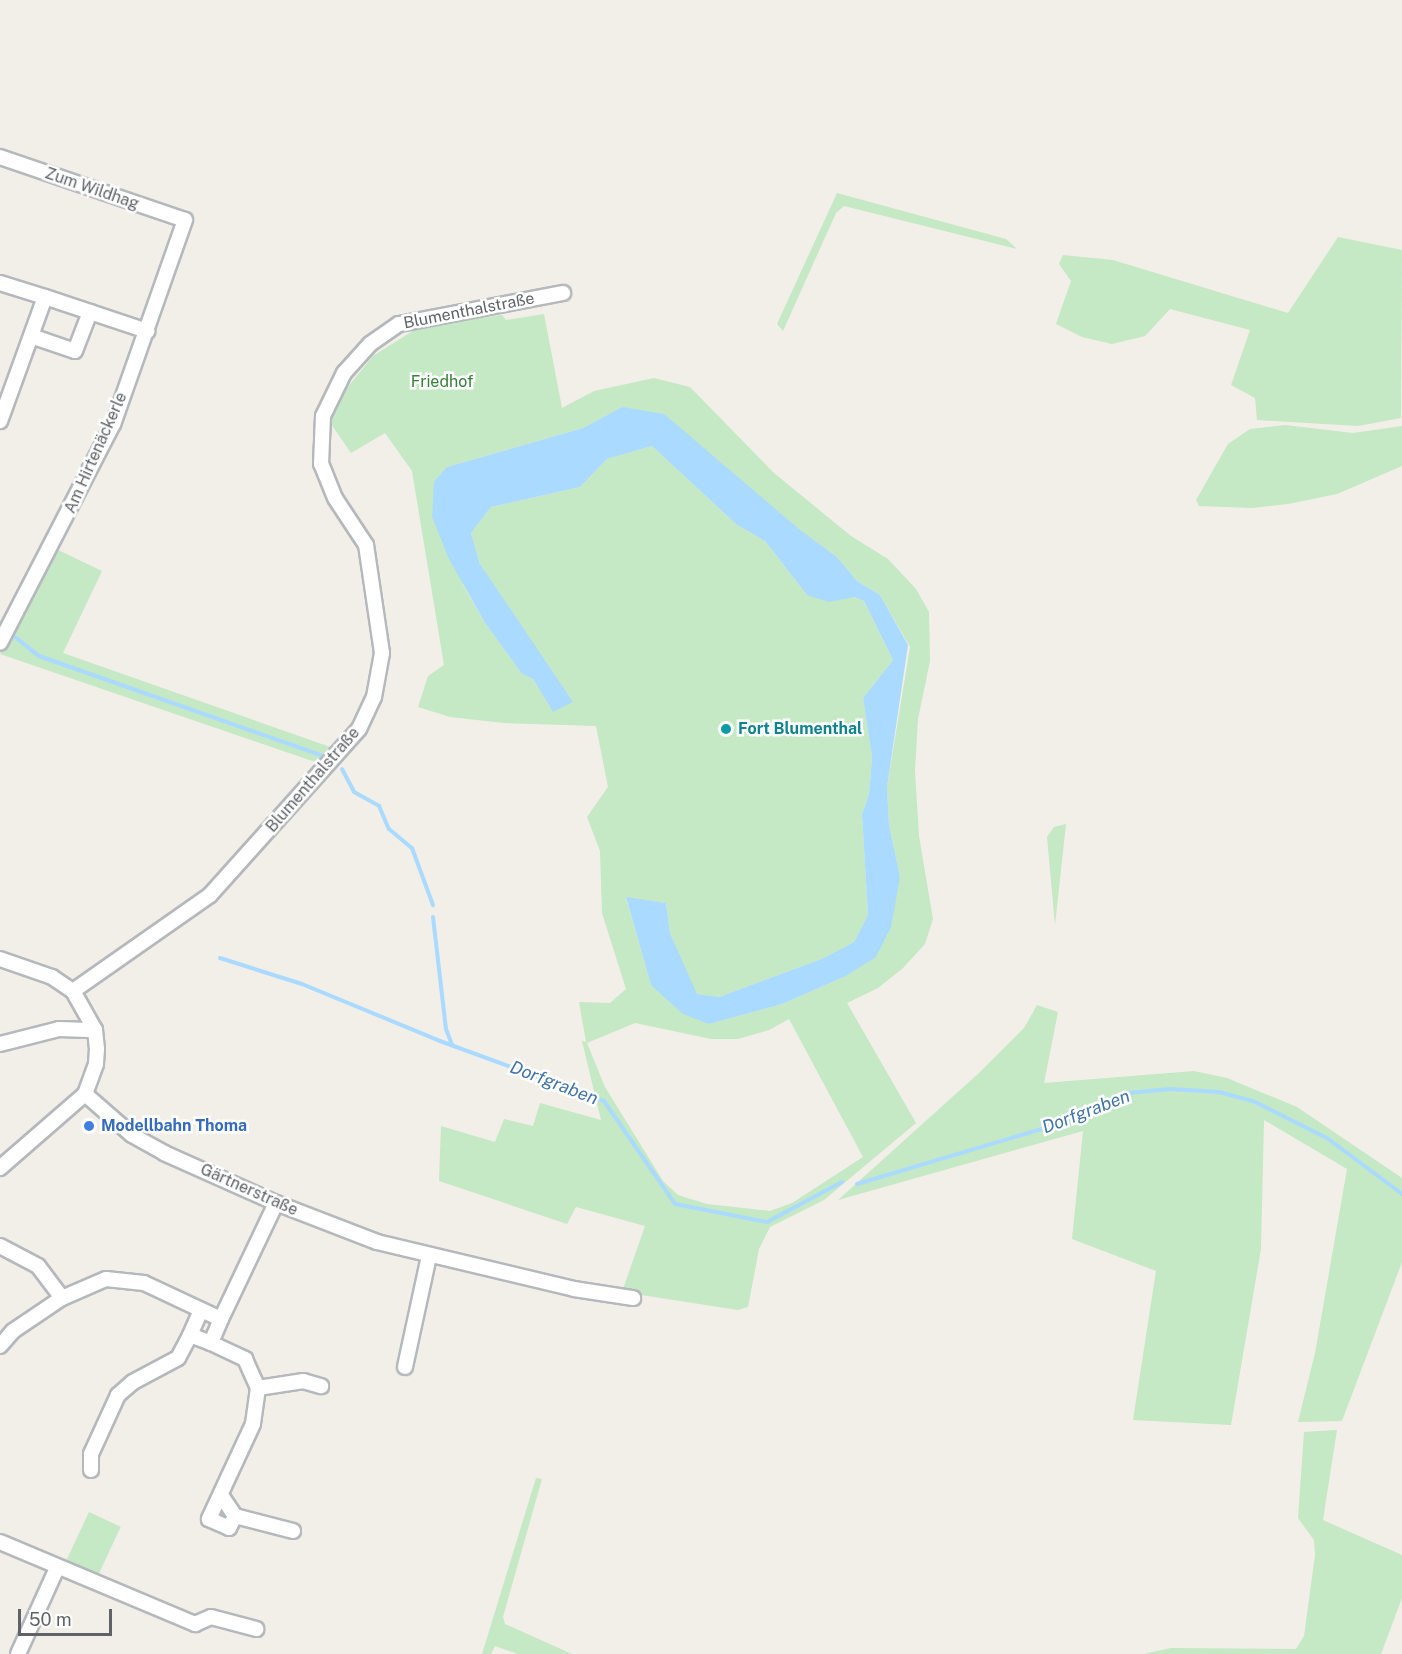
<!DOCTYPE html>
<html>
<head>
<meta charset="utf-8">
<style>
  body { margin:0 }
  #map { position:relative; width:1402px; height:1654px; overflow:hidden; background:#f1efe8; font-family:"Public Sans",sans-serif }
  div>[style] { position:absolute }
  .green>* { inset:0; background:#c5e8c5; transform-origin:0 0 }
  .water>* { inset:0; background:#aadaff }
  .stream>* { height:4px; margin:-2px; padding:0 2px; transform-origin:2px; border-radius:2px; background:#aadaff }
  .roads { filter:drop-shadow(2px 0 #b5b8bc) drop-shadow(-2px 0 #b5b8bc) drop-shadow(0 2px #b5b8bc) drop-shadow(0 -2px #b5b8bc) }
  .minor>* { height:14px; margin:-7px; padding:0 7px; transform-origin:7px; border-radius:7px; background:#fff }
  .dots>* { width:16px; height:16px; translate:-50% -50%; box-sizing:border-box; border:3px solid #fff; border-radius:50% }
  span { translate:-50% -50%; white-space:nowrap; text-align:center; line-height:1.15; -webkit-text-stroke:5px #fff; paint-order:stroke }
  .street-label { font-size:16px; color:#5f6368 }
  .park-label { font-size:16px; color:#348238 }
  .culture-label { font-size:16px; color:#0d838f; font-weight:700 }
  .left { translate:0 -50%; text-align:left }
  .shop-label { font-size:16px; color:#366cbe; font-weight:700 }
  .water-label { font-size:18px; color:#4174aa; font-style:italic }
  .scale { position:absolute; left:18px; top:1609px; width:94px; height:27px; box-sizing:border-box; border:3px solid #5f6368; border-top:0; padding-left:8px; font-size:18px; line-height:21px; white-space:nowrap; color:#5f6368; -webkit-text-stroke:4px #fff; paint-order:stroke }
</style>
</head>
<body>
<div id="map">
  <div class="green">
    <div style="clip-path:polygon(837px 193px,1006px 239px,1017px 249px,844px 206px,836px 213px,783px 331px,777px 324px)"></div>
    <div style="clip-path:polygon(1338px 237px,1402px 250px,1401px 418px,1358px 426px,1257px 420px,1255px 398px,1231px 385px,1250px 330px,1170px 309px,1145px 336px,1112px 344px,1082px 337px,1056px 324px,1071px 281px,1059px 264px,1063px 255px,1113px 260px,1288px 313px)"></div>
    <div style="clip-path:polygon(evenodd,544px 314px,562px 408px,594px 391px,654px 378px,690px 387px,774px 473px,851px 536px,888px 559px,916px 589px,929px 612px,930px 661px,918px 719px,915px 771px,919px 836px,933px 919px,925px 944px,903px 968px,878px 988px,847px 1003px,916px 1123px,824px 1200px,770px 1227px,759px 1249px,748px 1307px,738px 1310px,622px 1292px,645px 1226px,576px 1207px,567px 1224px,439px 1181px,441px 1126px,495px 1142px,504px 1119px,533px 1126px,540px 1103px,601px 1120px,582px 1041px,586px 1042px,579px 1002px,610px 1003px,626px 989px,602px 913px,600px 851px,587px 817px,608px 787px,596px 726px,504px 723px,450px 717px,418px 707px,428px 676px,444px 665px,412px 471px,385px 433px,351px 453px,329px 421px,342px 394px,373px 356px,419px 327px,502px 315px,506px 320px,544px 314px,622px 407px,837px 557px,857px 581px,880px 595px,910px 647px,887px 787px,889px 825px,900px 877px,844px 977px,782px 1004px,709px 1024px,651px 985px,626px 898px,666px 903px,670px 933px,696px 994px,719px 997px,824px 958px,854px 942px,868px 915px,862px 814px,869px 794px,872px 757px,863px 698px,893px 660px,864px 601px,854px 597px,807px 595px,765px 541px,737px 525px,652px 446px,607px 459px,580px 487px,491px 507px,471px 533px,480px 564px,514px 616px,553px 712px,533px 679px,522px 674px,485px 623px,463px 585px,447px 467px,583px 428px,622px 407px,544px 314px,789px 1019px,863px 1157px,792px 1203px,770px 1211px,707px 1204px,678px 1195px,663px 1181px,605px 1087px,587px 1043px,635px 1023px,711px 1039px,738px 1039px,769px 1030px,789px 1019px)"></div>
    <div style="clip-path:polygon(1285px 425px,1353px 433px,1402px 426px,1402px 466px,1337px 494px,1288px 504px,1252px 508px,1199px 506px,1196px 500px,1228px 444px,1250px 429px)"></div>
    <div style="clip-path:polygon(56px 549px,102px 571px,63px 653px,336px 749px,321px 764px,0 654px)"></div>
    <div style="clip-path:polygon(1066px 824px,1055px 925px,1047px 837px,1054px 827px)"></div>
    <div style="clip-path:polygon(1037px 1005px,1058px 1012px,1044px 1083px,1194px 1071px,1227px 1078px,1297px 1107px,1402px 1178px,1402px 1262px,1342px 1421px,1298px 1422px,1315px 1353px,1347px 1169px,1264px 1120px,1261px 1249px,1231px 1425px,1133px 1420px,1156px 1271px,1072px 1239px,1083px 1131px,838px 1200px,979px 1073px,1024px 1028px)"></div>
    <div style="clip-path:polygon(1337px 1430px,1323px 1520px,1402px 1555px,1402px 1598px,1381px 1654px,1143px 1654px,1171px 1648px,1296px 1649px,1304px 1636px,1315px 1555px,1314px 1540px,1298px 1518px,1304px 1432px)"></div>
    <div style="clip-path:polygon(536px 1478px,542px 1479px,503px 1617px,505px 1624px,572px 1654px,518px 1654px,495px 1646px,491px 1654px,482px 1654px)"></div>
    <div style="left:89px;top:1512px;width:35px;height:57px;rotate:25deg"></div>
  </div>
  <div class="water">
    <div style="clip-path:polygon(622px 407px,664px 414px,800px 530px,837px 557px,857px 581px,880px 595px,908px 645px,887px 787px,889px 825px,900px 877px,891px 927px,876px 957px,844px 977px,782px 1004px,709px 1024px,683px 1014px,651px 985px,626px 897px,666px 903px,670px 933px,697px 994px,719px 997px,824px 958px,854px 942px,868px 915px,862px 814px,869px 794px,872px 757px,863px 698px,893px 660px,864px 601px,854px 597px,829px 602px,807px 595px,765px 541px,737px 525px,652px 446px,607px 459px,580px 487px,491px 507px,471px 533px,480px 564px,573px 702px,553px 712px,533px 679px,522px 674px,485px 623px,449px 559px,432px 517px,434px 482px,447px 467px,583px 428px)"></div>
  </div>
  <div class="stream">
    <div style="left:14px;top:636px;width:32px;rotate:39deg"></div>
    <div style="left:39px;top:656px;width:301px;rotate:19.4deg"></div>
    <div style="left:342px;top:769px;width:26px;rotate:62deg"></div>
    <div style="left:354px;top:792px;width:29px;rotate:29deg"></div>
    <div style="left:379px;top:806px;width:25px;rotate:67deg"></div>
    <div style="left:389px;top:829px;width:30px;rotate:40deg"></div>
    <div style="left:412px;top:848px;width:61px;rotate:69.8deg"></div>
    <div style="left:433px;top:917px;width:113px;rotate:83.4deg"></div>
    <div style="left:446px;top:1029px;width:17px;rotate:69deg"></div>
    <div style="left:220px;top:958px;width:86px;rotate:17.6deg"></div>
    <div style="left:302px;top:984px;width:149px;rotate:22.4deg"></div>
    <div style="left:440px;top:1041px;width:175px;rotate:20.1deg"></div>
    <div style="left:604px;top:1101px;width:125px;rotate:55.4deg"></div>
    <div style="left:675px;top:1204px;width:94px;rotate:11.1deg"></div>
    <div style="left:767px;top:1222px;width:85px;rotate:-28.1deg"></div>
    <div style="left:857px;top:1184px;width:235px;rotate:-16.6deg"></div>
    <div style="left:1082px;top:1117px;width:53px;rotate:-27.1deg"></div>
    <div style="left:1129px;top:1093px;width:41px;rotate:-5.6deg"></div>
    <div style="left:1170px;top:1089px;width:49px;rotate:3.5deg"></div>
    <div style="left:1219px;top:1092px;width:35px;rotate:15deg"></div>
    <div style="left:1253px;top:1101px;width:83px;rotate:26.6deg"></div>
    <div style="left:1327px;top:1138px;width:94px;rotate:36.7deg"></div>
  </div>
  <div class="roads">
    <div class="minor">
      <div style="left:0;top:157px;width:195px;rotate:18.8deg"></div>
      <div style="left:185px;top:220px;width:216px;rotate:109.4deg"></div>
      <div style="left:113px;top:424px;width:246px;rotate:117.3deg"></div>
      <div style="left:0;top:283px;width:47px;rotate:17.3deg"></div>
      <div style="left:45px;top:297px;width:132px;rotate:109.9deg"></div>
      <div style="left:45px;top:297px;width:108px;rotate:18.4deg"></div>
      <div style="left:31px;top:336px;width:46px;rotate:18.8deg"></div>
      <div style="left:75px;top:351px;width:42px;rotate:-69deg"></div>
      <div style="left:0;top:959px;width:55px;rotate:19.1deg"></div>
      <div style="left:52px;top:977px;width:25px;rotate:34deg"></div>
      <div style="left:73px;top:991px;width:45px;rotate:60.6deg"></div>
      <div style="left:95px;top:1030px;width:19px;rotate:84deg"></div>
      <div style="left:97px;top:1049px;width:15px;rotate:94deg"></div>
      <div style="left:96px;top:1064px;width:32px;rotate:110deg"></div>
      <div style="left:85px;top:1094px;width:113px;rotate:139deg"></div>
      <div style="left:73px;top:991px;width:167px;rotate:-35deg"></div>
      <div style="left:210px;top:895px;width:223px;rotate:-48.1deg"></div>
      <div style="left:359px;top:729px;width:35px;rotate:-65deg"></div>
      <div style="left:374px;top:697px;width:45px;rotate:-79.7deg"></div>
      <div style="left:382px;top:653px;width:109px;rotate:-98.4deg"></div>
      <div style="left:366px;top:545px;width:56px;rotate:-123.4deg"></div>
      <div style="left:335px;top:498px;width:37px;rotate:-112deg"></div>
      <div style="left:321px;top:464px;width:48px;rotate:-87.6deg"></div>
      <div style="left:323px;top:416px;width:48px;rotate:-64deg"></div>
      <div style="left:344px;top:373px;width:39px;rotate:-48deg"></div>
      <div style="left:370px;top:344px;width:35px;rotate:-35deg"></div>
      <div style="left:399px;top:324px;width:167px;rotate:-10.7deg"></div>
      <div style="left:0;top:1044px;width:61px;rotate:-14.3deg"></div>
      <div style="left:59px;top:1029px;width:36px;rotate:2deg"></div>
      <div style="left:85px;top:1094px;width:62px;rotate:41.1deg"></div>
      <div style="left:132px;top:1135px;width:37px;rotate:29deg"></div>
      <div style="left:164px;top:1153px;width:123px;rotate:24.1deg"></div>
      <div style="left:276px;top:1203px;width:108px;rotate:21.1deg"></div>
      <div style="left:377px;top:1242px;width:203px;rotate:13.4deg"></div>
      <div style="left:574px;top:1289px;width:60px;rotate:8.7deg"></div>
      <div style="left:0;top:1246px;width:43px;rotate:27.8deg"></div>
      <div style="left:38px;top:1266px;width:40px;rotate:53deg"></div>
      <div style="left:221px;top:1319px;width:128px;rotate:-64.6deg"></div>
      <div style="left:211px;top:1343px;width:38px;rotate:25deg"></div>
      <div style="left:245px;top:1359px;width:32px;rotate:66deg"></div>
      <div style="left:258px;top:1388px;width:36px;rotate:98deg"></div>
      <div style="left:253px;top:1424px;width:105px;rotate:114.9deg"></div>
      <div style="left:209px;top:1519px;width:22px;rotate:24deg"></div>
      <div style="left:229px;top:1528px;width:13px;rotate:-63deg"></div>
      <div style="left:235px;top:1516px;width:25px;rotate:-124deg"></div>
      <div style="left:0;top:1346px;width:20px;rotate:-49deg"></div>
      <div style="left:13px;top:1331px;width:59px;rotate:-34deg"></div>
      <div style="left:62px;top:1298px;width:48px;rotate:-23.4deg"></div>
      <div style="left:106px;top:1279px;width:38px;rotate:6deg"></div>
      <div style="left:144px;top:1283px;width:85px;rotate:25.1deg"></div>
      <div style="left:221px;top:1319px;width:26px;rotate:113deg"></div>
      <div style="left:211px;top:1343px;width:22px;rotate:-159deg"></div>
      <div style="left:190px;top:1335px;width:27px;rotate:-66deg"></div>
      <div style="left:405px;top:1367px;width:114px;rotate:-77.8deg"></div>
      <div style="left:258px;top:1388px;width:46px;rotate:-8.8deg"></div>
      <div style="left:303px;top:1381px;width:19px;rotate:16deg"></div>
      <div style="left:91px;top:1470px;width:16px;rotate:-90deg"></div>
      <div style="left:91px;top:1454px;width:65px;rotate:-65.4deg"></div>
      <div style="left:118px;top:1395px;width:20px;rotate:-41deg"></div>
      <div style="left:133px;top:1382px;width:51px;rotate:-28.1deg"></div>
      <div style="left:178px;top:1358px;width:26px;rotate:-62deg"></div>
      <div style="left:235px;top:1516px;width:60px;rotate:14.5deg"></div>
      <div style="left:0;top:1542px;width:212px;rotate:22.8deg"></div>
      <div style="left:195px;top:1624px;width:17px;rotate:-24deg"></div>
      <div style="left:211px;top:1617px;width:47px;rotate:14.9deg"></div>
      <div style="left:18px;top:1654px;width:94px;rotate:-65.6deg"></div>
    </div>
  </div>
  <div class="dots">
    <div style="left:726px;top:729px;background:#0f9aa8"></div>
    <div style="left:89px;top:1126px;background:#3f7fe0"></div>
  </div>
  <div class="street-label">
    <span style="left:92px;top:189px;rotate:19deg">Zum Wildhag</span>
    <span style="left:469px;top:311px;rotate:-11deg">Blumenthalstraße</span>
    <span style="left:96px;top:453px;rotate:-66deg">Am Hirtenäckerle</span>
    <span style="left:313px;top:780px;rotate:-49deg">Blumenthalstraße</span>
    <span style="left:249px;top:1190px;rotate:24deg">Gärtnerstraße</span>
  </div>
  <div class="park-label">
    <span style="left:442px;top:382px">Friedhof</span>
  </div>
  <div class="culture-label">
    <span class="left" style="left:738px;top:729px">Fort Blumenthal</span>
  </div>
  <div class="shop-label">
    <span class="left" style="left:101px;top:1126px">Modellbahn Thoma</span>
  </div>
  <div class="water-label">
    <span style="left:554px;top:1083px;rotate:21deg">Dorfgraben</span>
    <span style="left:1086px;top:1112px;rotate:-21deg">Dorfgraben</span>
  </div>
  <div class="scale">50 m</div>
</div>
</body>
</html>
